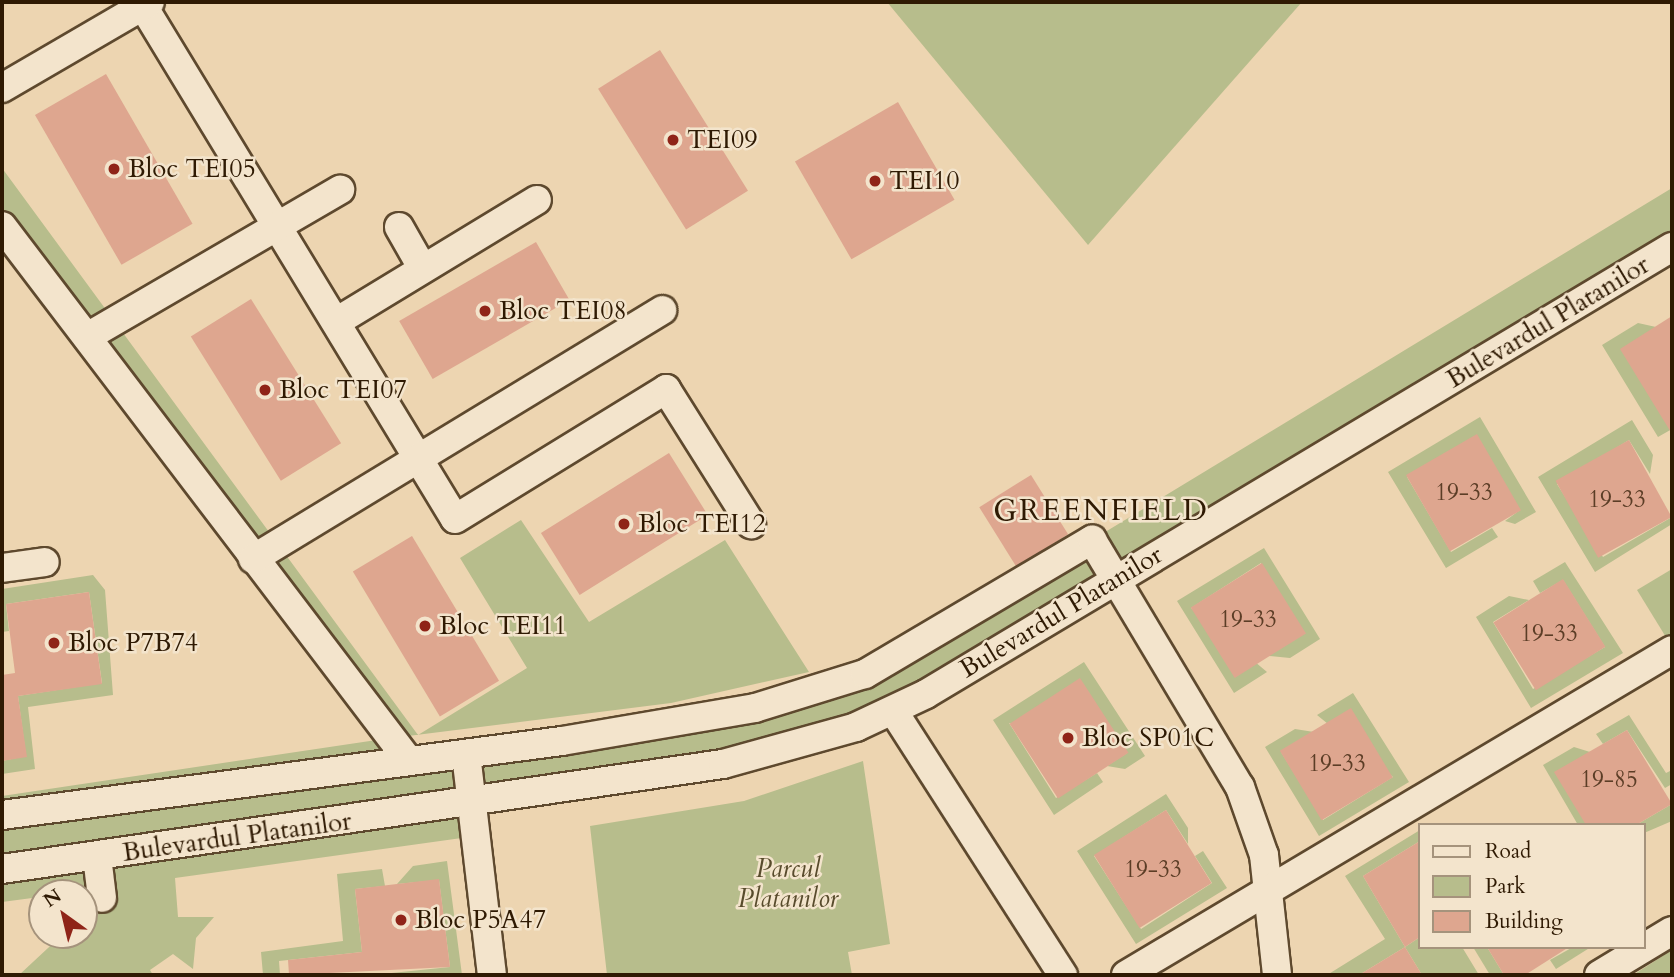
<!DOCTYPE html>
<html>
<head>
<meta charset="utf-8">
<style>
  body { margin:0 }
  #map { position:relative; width:1674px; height:977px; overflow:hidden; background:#edd5b1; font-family:Cardo,serif }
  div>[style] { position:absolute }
  .green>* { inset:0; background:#b7bd8c }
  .building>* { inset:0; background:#dea68f; transform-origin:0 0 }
  .roads { filter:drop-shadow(2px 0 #5e492e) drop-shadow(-2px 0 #5e492e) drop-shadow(0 2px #5e492e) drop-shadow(0 -2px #5e492e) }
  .street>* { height:28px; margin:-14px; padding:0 14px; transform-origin:14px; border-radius:14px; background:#f3e4cc }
  .dots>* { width:19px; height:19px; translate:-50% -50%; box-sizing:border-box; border:4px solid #f3e4cc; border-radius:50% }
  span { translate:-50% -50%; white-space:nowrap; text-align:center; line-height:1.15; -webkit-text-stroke:5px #f3e4cc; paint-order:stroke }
  .number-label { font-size:23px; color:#5b3d26 }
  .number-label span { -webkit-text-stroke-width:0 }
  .poi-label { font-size:26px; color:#2f1a03 }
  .left { translate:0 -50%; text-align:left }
  .street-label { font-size:26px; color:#2f1a03 }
  .park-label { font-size:26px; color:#584b2c; font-style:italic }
  .quarter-label { font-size:30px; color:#2f1a03; letter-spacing:2px }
  .frame { position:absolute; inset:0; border:4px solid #2f1a03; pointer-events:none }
  .legend { position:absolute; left:1418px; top:823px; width:228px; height:126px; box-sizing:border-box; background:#f3e4cc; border:2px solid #a5937c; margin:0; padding:9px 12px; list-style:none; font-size:21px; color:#2f1a03 }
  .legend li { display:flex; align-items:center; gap:14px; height:35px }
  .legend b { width:35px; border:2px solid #a5937c }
  .north { position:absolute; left:28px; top:879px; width:70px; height:70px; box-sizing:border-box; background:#f3e4cc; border:2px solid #a5937c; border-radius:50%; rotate:326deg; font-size:19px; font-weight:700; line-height:28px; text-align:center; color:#2f1a03 }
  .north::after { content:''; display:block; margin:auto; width:24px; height:32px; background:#8f2418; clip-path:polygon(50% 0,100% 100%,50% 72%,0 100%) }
</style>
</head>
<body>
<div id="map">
  <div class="green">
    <div style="clip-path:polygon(887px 2px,1302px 2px,1088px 245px)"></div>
    <div style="clip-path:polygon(2px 168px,418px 735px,527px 668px,460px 558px,521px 520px,589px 622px,725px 540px,809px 672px,671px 703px,392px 738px,409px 761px,807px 694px,1092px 540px,1672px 188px,1672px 247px,856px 727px,472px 804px,476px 836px,175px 878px,178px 917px,214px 917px,196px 938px,193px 969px,173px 954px,150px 970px,153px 975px,19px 975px,62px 935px,84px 935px,84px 914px,102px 898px,100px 889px,2px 902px,2px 796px,390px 738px,2px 226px)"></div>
    <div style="clip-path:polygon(1638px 323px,1656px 327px,1665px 421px,1672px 416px,1672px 429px,1658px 437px,1602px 345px)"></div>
    <div style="clip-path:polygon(1480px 417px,1536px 512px,1515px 524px,1505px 521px,1520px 510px,1407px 477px,1451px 552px,1492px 528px,1498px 537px,1446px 568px,1388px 472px)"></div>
    <div style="clip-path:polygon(1632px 420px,1653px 455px,1650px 474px,1629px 440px,1557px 484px,1603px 557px,1672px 517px,1672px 524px,1595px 572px,1538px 477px)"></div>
    <div style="clip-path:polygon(1264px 548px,1320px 639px,1290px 658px,1269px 656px,1261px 563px,1191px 608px,1267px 672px,1234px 693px,1177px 601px)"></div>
    <div style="clip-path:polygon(1565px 562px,1623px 653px,1531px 708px,1476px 617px,1509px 596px,1529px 600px,1493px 622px,1533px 689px,1605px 647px,1563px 580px,1540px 593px,1533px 581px)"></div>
    <div style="clip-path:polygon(1672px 569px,1672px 647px,1637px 590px)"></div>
    <div style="clip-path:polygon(93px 575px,105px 590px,113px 695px,28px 707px,35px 769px,2px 774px,2px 761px,26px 756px,18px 696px,102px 683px,89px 592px,6px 604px,9px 631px,2px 632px,2px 589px)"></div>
    <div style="clip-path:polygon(1084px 662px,1145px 756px,1125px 769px,1107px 766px,1127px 753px,1009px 723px,1056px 798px,1097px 773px,1103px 782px,1054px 815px,993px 720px)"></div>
    <div style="clip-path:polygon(1353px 693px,1409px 782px,1319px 836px,1265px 747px,1295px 729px,1314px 732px,1281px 752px,1323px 820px,1393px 777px,1317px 715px)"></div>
    <div style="clip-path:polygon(1629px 715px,1666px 773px,1672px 770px,1672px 784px,1665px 788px,1627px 730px,1603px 744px,1596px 734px)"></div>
    <div style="clip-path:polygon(1574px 747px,1590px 752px,1586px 825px,1578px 825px,1543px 765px)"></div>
    <div style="clip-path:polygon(863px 761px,890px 944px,848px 952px,852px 975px,607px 975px,590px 826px,744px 801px)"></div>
    <div style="clip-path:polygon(1166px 794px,1188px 828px,1188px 844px,1166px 810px,1094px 856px,1141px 929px,1212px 883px,1195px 856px,1203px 851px,1227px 888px,1136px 944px,1077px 851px)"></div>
    <div style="clip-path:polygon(1672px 804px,1672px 821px,1644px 833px,1644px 825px,1636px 825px)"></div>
    <div style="clip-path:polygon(1420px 830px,1420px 841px,1363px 876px,1405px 947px,1420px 937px,1420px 947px,1462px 947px,1479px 975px,1422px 975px,1405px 947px,1359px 975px,1327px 975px,1385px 939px,1345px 876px)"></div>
    <div style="clip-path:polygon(447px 861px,462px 975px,372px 975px,450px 967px,439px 880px,397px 884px,413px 866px)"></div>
    <div style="clip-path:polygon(382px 869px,385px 886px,355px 889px,362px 952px,279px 961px,280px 975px,263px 975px,261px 952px,343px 941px,337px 874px)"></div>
    <div style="clip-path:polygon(1473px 947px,1487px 947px,1504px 975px,1490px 975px)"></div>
    <div style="clip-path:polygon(1573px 947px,1591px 947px,1556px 969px,1550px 960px)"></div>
    <div style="clip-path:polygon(1672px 950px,1672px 975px,1633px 975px)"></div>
  </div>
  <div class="building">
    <div style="left:660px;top:50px;width:166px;height:73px;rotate:58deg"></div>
    <div style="left:106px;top:74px;width:173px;height:82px;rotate:60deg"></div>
    <div style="left:898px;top:102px;width:113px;height:119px;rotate:60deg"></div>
    <div style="left:536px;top:242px;width:67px;height:158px;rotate:60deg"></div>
    <div style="left:251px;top:299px;width:170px;height:71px;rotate:58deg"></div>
    <div style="clip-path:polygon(1672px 316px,1672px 434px,1620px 349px)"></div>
    <div style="left:1477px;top:434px;width:88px;height:82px;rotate:60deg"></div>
    <div style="left:1629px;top:440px;width:88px;height:84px;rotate:61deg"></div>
    <div style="left:669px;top:453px;width:73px;height:151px;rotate:58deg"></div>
    <div style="left:1031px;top:475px;width:70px;height:61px;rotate:58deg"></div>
    <div style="left:412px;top:536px;width:169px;height:69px;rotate:59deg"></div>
    <div style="left:1262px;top:563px;width:83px;height:84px;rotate:58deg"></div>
    <div style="left:1563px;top:579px;width:80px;height:82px;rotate:58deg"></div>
    <div style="clip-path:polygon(89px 592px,102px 684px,18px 696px,27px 757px,2px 761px,2px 675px,15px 673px,6px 604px)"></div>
    <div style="left:1080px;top:678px;width:89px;height:84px;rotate:57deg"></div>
    <div style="left:1351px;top:708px;width:81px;height:83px;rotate:59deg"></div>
    <div style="clip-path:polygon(1627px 730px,1672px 804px,1636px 825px,1586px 825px,1554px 772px)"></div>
    <div style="left:1166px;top:810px;width:86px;height:85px;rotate:58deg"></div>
    <div style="clip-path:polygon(1420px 841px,1420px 937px,1405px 947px,1363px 876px)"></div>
    <div style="clip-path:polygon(439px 879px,450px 967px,289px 975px,288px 960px,362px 952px,355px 889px)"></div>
    <div style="clip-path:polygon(1405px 947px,1422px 975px,1359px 975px)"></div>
    <div style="clip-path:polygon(1487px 947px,1569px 947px,1525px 975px,1504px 975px)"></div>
  </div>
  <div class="roads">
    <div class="street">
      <div style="left:143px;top:6px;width:600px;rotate:58.69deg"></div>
      <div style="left:455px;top:519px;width:248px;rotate:-31.6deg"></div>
      <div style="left:666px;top:389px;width:160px;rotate:57.8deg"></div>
      <div style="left:2px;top:88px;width:171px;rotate:-30.2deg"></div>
      <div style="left:2px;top:226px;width:672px;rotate:52.74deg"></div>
      <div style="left:399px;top:227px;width:48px;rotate:60.3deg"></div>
      <div style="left:336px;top:322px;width:235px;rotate:-31.3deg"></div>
      <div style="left:87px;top:337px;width:293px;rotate:-30.2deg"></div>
      <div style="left:253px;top:559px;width:479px;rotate:-31.3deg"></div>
      <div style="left:2px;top:568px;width:43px;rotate:-7.9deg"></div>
      <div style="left:894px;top:712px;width:313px;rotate:57.3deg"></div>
      <div style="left:466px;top:754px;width:223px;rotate:83.3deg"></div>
      <div style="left:2px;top:815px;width:565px;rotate:-7.53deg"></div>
      <div style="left:562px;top:741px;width:196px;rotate:-9.7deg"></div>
      <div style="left:755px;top:708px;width:115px;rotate:-17.2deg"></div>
      <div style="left:865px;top:674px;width:264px;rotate:-30.6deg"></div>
      <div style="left:1092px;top:540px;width:288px;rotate:59.1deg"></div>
      <div style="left:1240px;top:787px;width:72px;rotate:70.6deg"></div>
      <div style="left:1264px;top:855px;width:121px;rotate:83.8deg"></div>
      <div style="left:97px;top:856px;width:42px;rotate:83.2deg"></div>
      <div style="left:2px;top:869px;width:729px;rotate:-8.29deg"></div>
      <div style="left:723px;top:764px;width:138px;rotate:-15.5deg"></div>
      <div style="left:856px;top:727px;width:77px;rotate:-25.2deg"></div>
      <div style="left:926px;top:694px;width:870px;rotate:-30.93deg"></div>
      <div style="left:1126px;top:975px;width:635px;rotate:-30.76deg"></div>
      <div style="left:1599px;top:975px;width:85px;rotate:-31.1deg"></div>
    </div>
  </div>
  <div class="dots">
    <div style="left:673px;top:140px;background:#8f2418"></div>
    <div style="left:114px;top:169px;background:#8f2418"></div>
    <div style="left:875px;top:181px;background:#8f2418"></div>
    <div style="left:485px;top:311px;background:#8f2418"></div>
    <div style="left:265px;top:390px;background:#8f2418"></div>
    <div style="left:624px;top:524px;background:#8f2418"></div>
    <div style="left:425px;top:626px;background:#8f2418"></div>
    <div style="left:54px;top:643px;background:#8f2418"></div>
    <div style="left:1068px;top:738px;background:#8f2418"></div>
    <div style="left:401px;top:920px;background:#8f2418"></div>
  </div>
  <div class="number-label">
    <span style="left:1464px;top:493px">19-33</span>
    <span style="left:1617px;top:500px">19-33</span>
    <span style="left:1248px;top:620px">19-33</span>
    <span style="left:1549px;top:634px">19-33</span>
    <span style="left:1337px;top:764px">19-33</span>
    <span style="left:1609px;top:780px">19-85</span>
    <span style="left:1153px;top:870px">19-33</span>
  </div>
  <div class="poi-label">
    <span class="left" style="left:687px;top:140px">TEI09</span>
    <span class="left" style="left:128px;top:169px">Bloc TEI05</span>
    <span class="left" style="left:889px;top:181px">TEI10</span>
    <span class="left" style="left:499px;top:311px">Bloc TEI08</span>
    <span class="left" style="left:279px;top:390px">Bloc TEI07</span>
    <span class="left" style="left:638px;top:524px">Bloc TEI12</span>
    <span class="left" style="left:439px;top:626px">Bloc TEI11</span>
    <span class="left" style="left:68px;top:643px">Bloc P7B74</span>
    <span class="left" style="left:1082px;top:738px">Bloc SP01C</span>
    <span class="left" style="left:415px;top:920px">Bloc P5A47</span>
  </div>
  <div class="street-label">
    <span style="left:1548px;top:322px;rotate:-31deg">Bulevardul Platanilor</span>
    <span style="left:1061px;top:612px;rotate:-31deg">Bulevardul Platanilor</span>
    <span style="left:237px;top:837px;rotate:-8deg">Bulevardul Platanilor</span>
  </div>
  <div class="park-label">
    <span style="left:788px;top:884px">Parcul<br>Platanilor</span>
  </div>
  <div class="quarter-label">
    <span style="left:1101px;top:511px">GREENFIELD</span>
  </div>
  <div class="frame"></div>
  <ul class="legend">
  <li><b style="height:9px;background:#f3e4cc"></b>Road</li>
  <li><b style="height:19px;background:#b7bd8c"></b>Park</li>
  <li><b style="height:19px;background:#dea68f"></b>Building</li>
  </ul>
  <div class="north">N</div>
</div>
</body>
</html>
